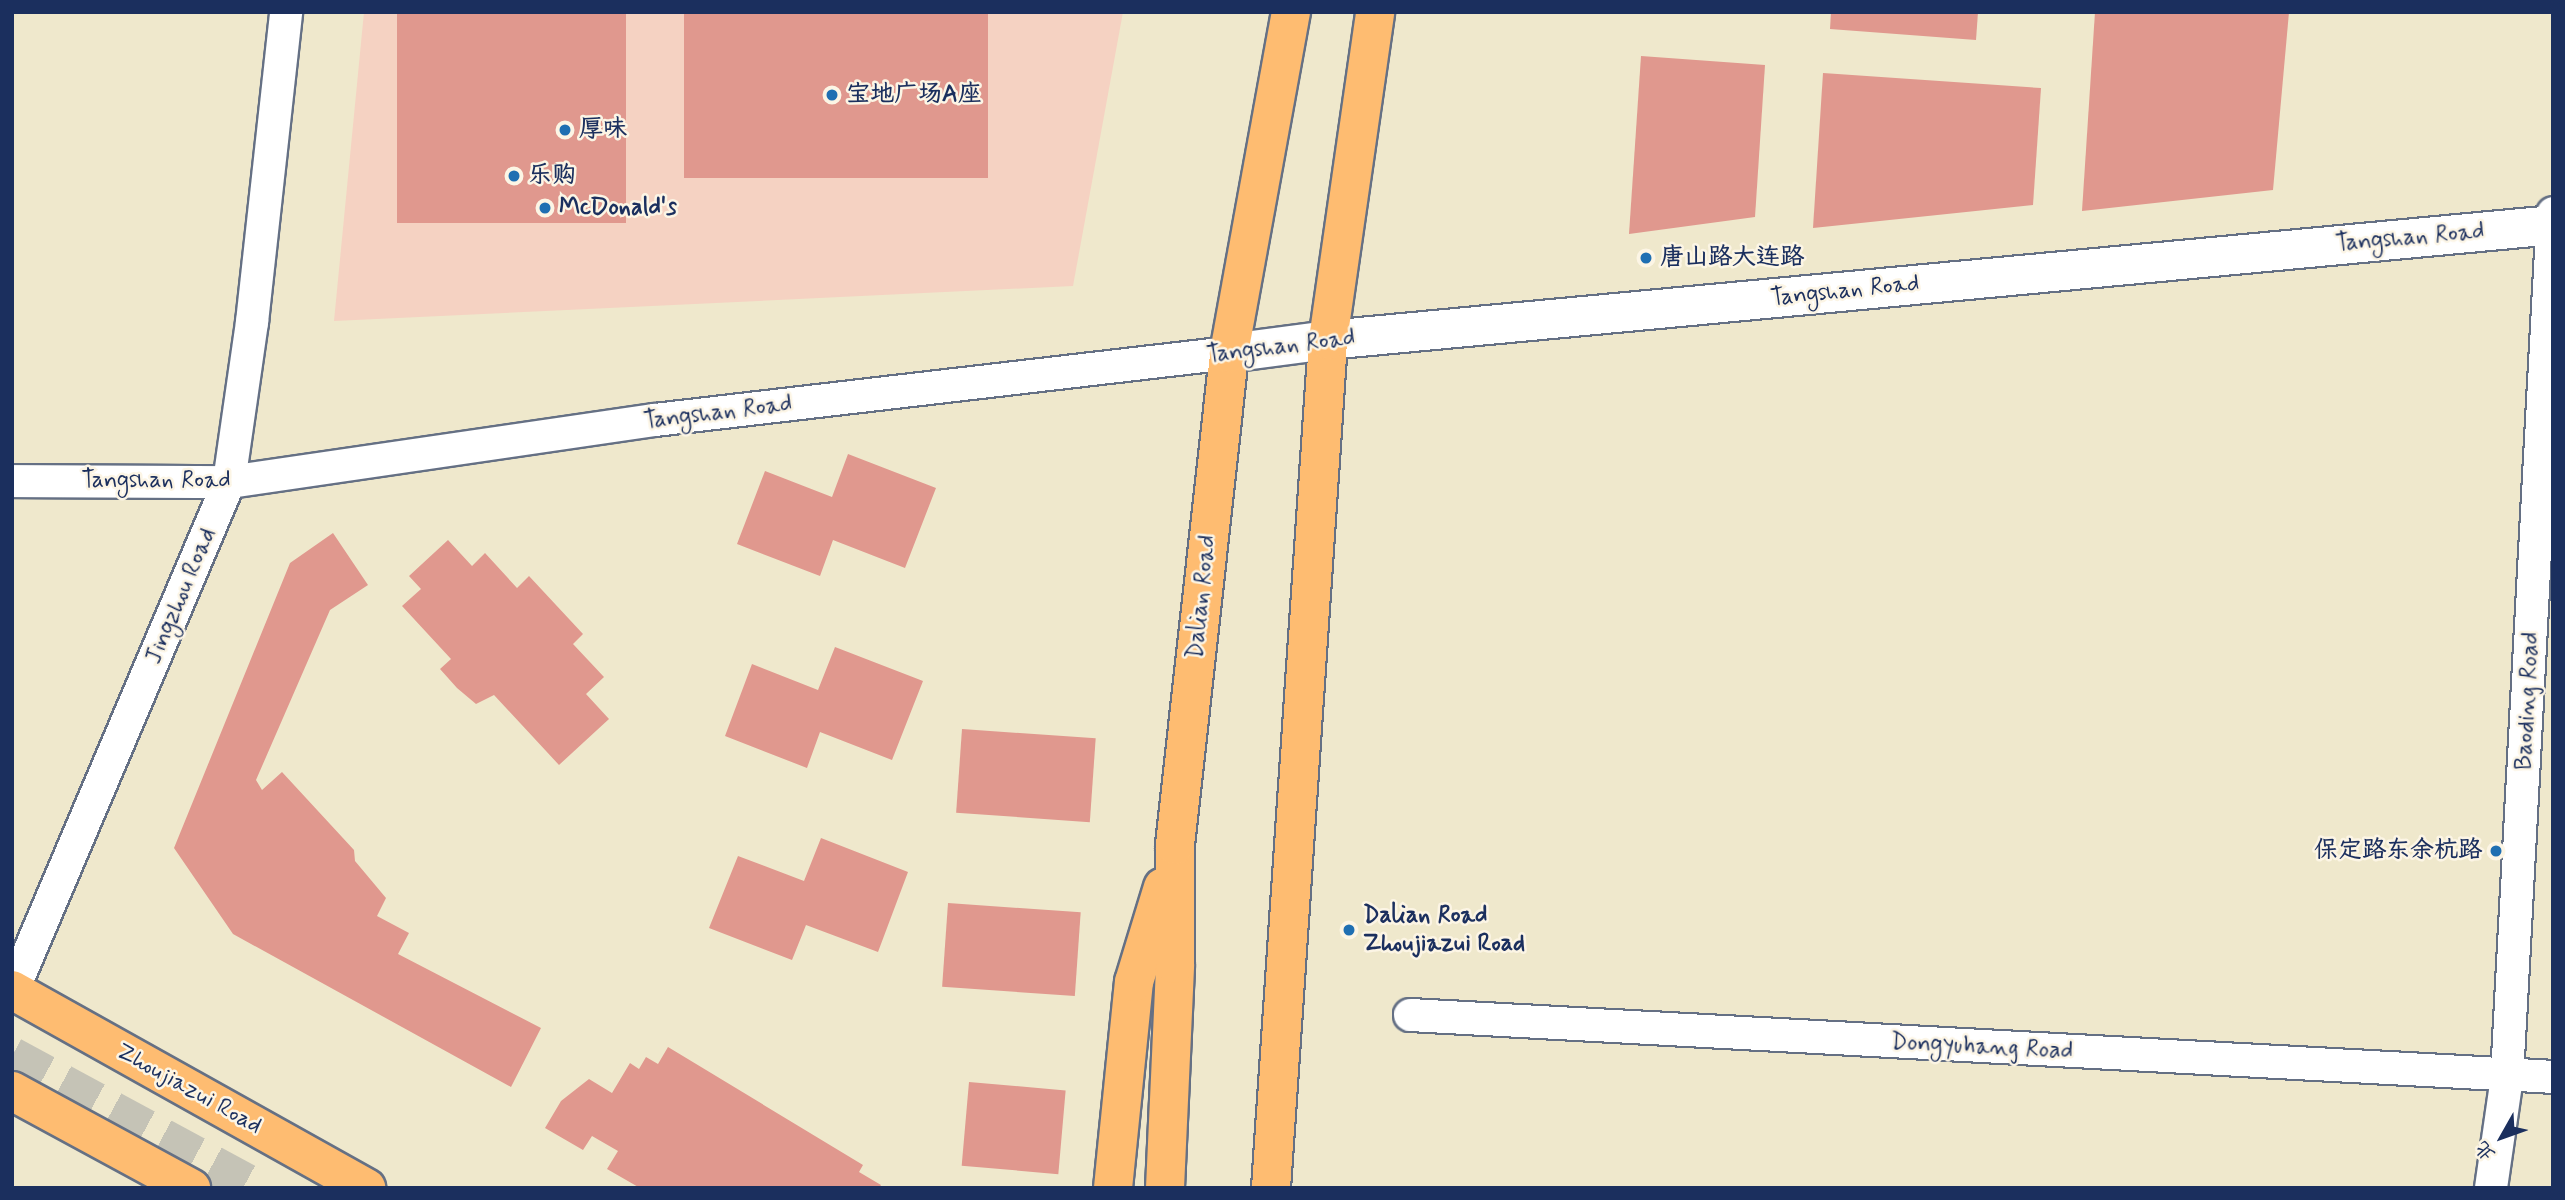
<!DOCTYPE html>
<html>
<head>
<meta charset="utf-8">
<style>
  body { margin:0 }
  #map { position:relative; width:2565px; height:1200px; overflow:hidden; background:#efe8cc; font-family:Mynerve,"LXGW WenKai TC",sans-serif }
  div>[style] { position:absolute }
  .built>* { inset:0; background:#f5d2c2 }
  .building>* { inset:0; background:#e0988e; transform-origin:0 0 }
  .trunk-tunnel>* { height:38px; margin-top:-19px; transform-origin:0; background:repeating-linear-gradient(90deg,#c5c3b6 0 38px,transparent 0 57px) }
  .roads { filter:drop-shadow(2px 0 #657084) drop-shadow(-2px 0 #657084) drop-shadow(0 2px #657084) drop-shadow(0 -2px #657084) }
  .minor>* { height:32px; margin:-16px; padding:0 16px; transform-origin:16px; border-radius:16px; background:#fff }
  .tertiary>* { height:38px; margin:-19px; padding:0 19px; transform-origin:19px; border-radius:19px; background:#fff }
  .primary>* { height:38px; margin:-19px; padding:0 19px; transform-origin:19px; border-radius:19px; background:#febc71 }
  .dots>* { width:19px; height:19px; translate:-50% -50%; box-sizing:border-box; border:4px solid #fcf5e5; border-radius:50% }
  span { translate:-50% -50%; white-space:nowrap; text-align:center; line-height:1.15; -webkit-text-stroke:5px #fcf5e5; paint-order:stroke }
  .poi-label { font-size:24px; color:#1b2f5e; font-weight:700 }
  .left { translate:0 -50%; text-align:left }
  .right { translate:-100% -50%; text-align:right }
  .street-label { font-size:24px; color:#1b2f5e }
  .frame { position:absolute; inset:0; border:14px solid #1b2f5e; pointer-events:none }
  .north { position:absolute; left:2467px; top:1102px; width:70px; height:70px; -webkit-text-stroke:5px #fcf5e5; paint-order:stroke; rotate:230deg; font-size:19px; font-weight:700; line-height:28px; text-align:center; color:#1b2f5e }
  .north::after { content:''; display:block; margin:auto; width:24px; height:32px; background:#1b2f5e; clip-path:polygon(50% 0,100% 100%,50% 72%,0 100%) }
</style>
</head>
<body>
<div id="map">
  <div class="built">
    <div style="clip-path:polygon(364px 12px,1123px 12px,1073px 286px,334px 321px)"></div>
  </div>
  <div class="building">
    <div style="left:397px;top:12px;width:229px;height:211px"></div>
    <div style="left:684px;top:12px;width:304px;height:166px"></div>
    <div style="clip-path:polygon(1831px 12px,1978px 12px,1976px 40px,1830px 29px)"></div>
    <div style="clip-path:polygon(2095px 12px,2289px 12px,2273px 190px,2082px 211px)"></div>
    <div style="clip-path:polygon(1641px 56px,1765px 65px,1755px 217px,1629px 234px)"></div>
    <div style="clip-path:polygon(1823px 73px,2041px 88px,2033px 205px,1813px 228px)"></div>
    <div style="clip-path:polygon(848px 454px,936px 488px,905px 568px,833px 540px,820px 576px,737px 544px,765px 471px,832px 497px)"></div>
    <div style="clip-path:polygon(333px 533px,368px 585px,330px 610px,256px 780px,262px 790px,282px 772px,354px 850px,355px 861px,386px 898px,377px 916px,409px 933px,398px 954px,541px 1028px,511px 1087px,233px 934px,174px 848px,290px 563px)"></div>
    <div style="clip-path:polygon(448px 540px,472px 566px,485px 553px,517px 588px,529px 576px,583px 634px,573px 644px,604px 677px,586px 694px,609px 719px,559px 765px,494px 695px,476px 704px,457px 688px,440px 669px,451px 659px,402px 606px,421px 589px,409px 576px)"></div>
    <div style="clip-path:polygon(835px 647px,923px 681px,892px 760px,820px 732px,807px 768px,725px 736px,752px 664px,818px 690px)"></div>
    <div style="left:962px;top:729px;width:134px;height:84px;rotate:4deg"></div>
    <div style="clip-path:polygon(821px 838px,908px 872px,878px 952px,806px 925px,792px 960px,709px 928px,738px 856px,804px 881px)"></div>
    <div style="left:948px;top:903px;width:133px;height:84px;rotate:4deg"></div>
    <div style="clip-path:polygon(668px 1047px,863px 1165px,859px 1172px,881px 1185px,879px 1188px,640px 1188px,607px 1169px,618px 1151px,592px 1136px,583px 1150px,545px 1128px,561px 1101px,589px 1079px,612px 1093px,630px 1063px,639px 1069px,646px 1057px,658px 1064px)"></div>
    <div style="left:969px;top:1082px;width:97px;height:84px;rotate:5deg"></div>
  </div>
  <div class="trunk-tunnel">
    <div style="left:12px;top:1056px;width:277px;rotate:28.4deg"></div>
  </div>
  <div class="roads">
    <div class="minor">
      <div style="left:12px;top:481px;width:217px;rotate:0.3deg"></div>
      <div style="left:229px;top:482px;width:430px;rotate:-8.3deg"></div>
      <div style="left:655px;top:420px;width:578px;rotate:-6.66deg"></div>
      <div style="left:13px;top:990px;width:552px;rotate:-66.96deg"></div>
      <div style="left:229px;top:482px;width:162px;rotate:-81.8deg"></div>
      <div style="left:252px;top:322px;width:312px;rotate:-83.7deg"></div>
      <div style="left:1410px;top:1015px;width:1145px;rotate:3.1deg"></div>
      <div style="left:2491px;top:1188px;width:112px;rotate:-81.8deg"></div>
      <div style="left:2507px;top:1077px;width:865px;rotate:-86.95deg"></div>
    </div>
    <div class="tertiary">
      <div style="left:1229px;top:353px;width:100px;rotate:-7.5deg"></div>
      <div style="left:1328px;top:340px;width:1230px;rotate:-5.36deg"></div>
    </div>
    <div class="primary">
      <div style="left:12px;top:990px;width:406px;rotate:29.2deg"></div>
      <div style="left:12px;top:1091px;width:204px;rotate:28.5deg"></div>
      <div style="left:1113px;top:1188px;width:207px;rotate:-84.2deg"></div>
      <div style="left:1134px;top:982px;width:99px;rotate:-73deg"></div>
      <div style="left:1165px;top:1188px;width:224px;rotate:-87.4deg"></div>
      <div style="left:1175px;top:964px;width:119px;rotate:-90deg"></div>
      <div style="left:1175px;top:845px;width:495px;rotate:-83.7deg"></div>
      <div style="left:1229px;top:353px;width:347px;rotate:-79.7deg"></div>
      <div style="left:1271px;top:1188px;width:850px;rotate:-86.15deg"></div>
      <div style="left:1328px;top:340px;width:331px;rotate:-81.8deg"></div>
    </div>
  </div>
  <div class="dots">
    <div style="left:832px;top:95px;background:#1f6fb2"></div>
    <div style="left:565px;top:130px;background:#1f6fb2"></div>
    <div style="left:514px;top:176px;background:#1f6fb2"></div>
    <div style="left:545px;top:208px;background:#1f6fb2"></div>
    <div style="left:1646px;top:258px;background:#1f6fb2"></div>
    <div style="left:2496px;top:851px;background:#1f6fb2"></div>
    <div style="left:1349px;top:930px;background:#1f6fb2"></div>
  </div>
  <div class="poi-label">
    <span class="left" style="left:846px;top:95px">宝地广场A座</span>
    <span class="left" style="left:579px;top:130px">厚味</span>
    <span class="left" style="left:528px;top:176px">乐购</span>
    <span class="left" style="left:559px;top:208px">McDonald's</span>
    <span class="left" style="left:1660px;top:258px">唐山路大连路</span>
    <span class="right" style="left:2482px;top:851px">保定路东余杭路</span>
    <span class="left" style="left:1363px;top:930px">Dalian Road<br>Zhoujiazui Road</span>
  </div>
  <div class="street-label">
    <span style="left:2410px;top:238px;rotate:-5deg">Tangshan Road</span>
    <span style="left:1845px;top:291px;rotate:-6deg">Tangshan Road</span>
    <span style="left:1281px;top:347px;rotate:-7deg">Tangshan Road</span>
    <span style="left:718px;top:413px;rotate:-7deg">Tangshan Road</span>
    <span style="left:156px;top:481px">Tangshan Road</span>
    <span style="left:181px;top:596px;rotate:-67deg">Jingzhou Road</span>
    <span style="left:1202px;top:597px;rotate:-84deg">Dalian Road</span>
    <span style="left:2528px;top:701px;rotate:-87deg">Baoding Road</span>
    <span style="left:1982px;top:1047px;rotate:3deg">Dongyuhang Road</span>
    <span style="left:189px;top:1089px;rotate:29deg">Zhoujiazui Road</span>
  </div>
  <div class="frame"></div>
  <div class="north">北</div>
</div>
</body>
</html>
